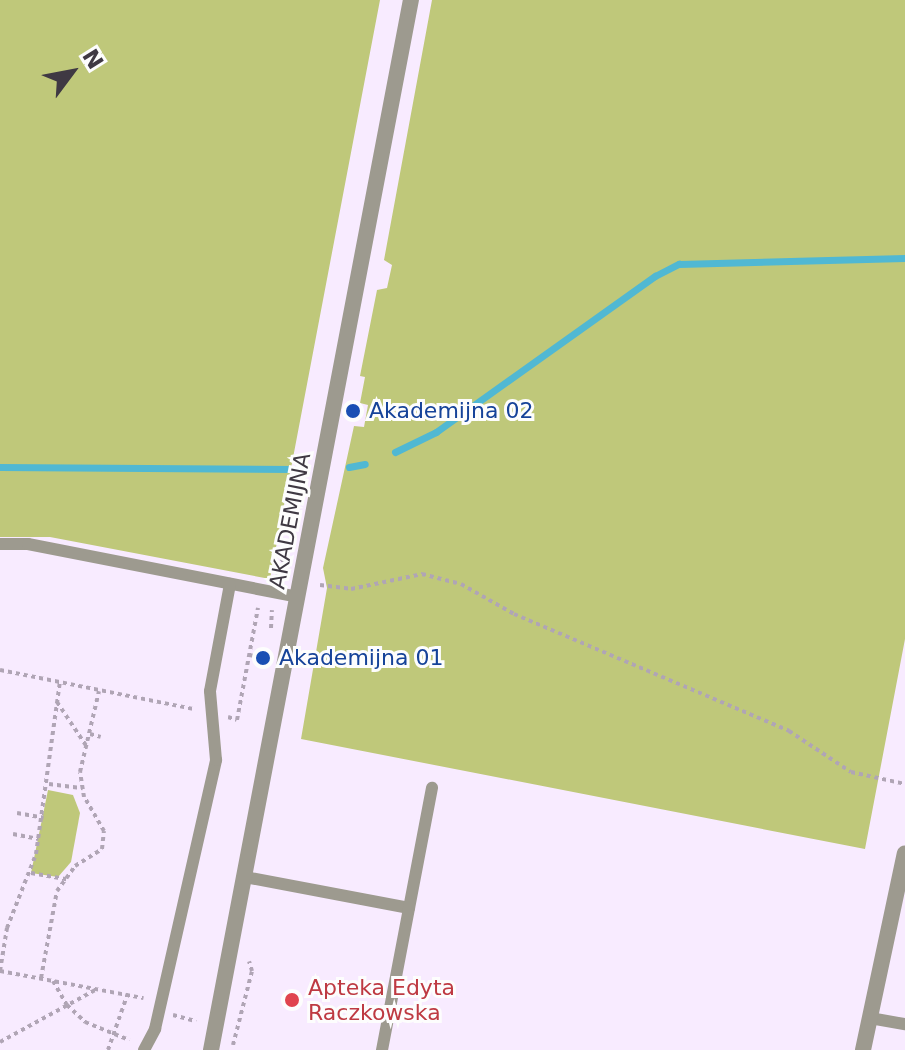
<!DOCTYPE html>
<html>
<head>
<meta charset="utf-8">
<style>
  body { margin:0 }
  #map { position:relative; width:905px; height:1050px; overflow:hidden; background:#f8ebff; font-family:"DejaVu Sans",sans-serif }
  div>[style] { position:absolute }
  .green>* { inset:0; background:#bfc87a }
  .stream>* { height:7px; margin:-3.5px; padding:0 3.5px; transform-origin:3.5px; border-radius:3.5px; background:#50b8d3 }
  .path>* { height:4px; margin-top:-2px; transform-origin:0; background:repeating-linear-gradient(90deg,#b0a5b5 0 4px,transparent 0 8px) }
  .service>* { height:12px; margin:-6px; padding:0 6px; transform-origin:6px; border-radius:6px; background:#9d9a8f }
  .minor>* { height:16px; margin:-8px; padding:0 8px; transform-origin:8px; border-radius:8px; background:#9d9a8f }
  .dots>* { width:22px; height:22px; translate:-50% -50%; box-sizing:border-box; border:4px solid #fdfdfd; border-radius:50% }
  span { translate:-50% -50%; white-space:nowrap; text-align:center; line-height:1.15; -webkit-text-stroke:6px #fdfdfd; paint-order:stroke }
  .transit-label { font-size:22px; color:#164399 }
  .left { translate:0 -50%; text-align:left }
  .street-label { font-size:22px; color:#3f3943 }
  .health-label { font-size:22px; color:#be3a42 }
  .north { position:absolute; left:32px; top:32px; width:80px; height:80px; -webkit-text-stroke:6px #fdfdfd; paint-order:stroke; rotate:58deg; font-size:22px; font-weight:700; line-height:32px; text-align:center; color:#3f3943 }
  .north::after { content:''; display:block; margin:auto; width:28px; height:36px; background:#3f3943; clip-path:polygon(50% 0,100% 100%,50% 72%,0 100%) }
</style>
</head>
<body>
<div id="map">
  <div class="green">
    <div style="clip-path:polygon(0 0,380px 0,270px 579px,50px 537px,0 537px)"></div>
    <div style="clip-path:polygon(432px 0,905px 0,905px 639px,865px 849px,301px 739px,327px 588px,323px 568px,354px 426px,364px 427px,368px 405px,360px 403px,365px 377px,360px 376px,377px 290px,387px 288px,392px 265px,384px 260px)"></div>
    <div style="clip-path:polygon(48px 790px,73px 795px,80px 813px,71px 862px,58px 877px,31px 873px)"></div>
  </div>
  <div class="stream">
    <div style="left:395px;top:452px;width:46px;rotate:-26deg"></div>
    <div style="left:436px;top:432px;width:269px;rotate:-35.5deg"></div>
    <div style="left:655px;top:276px;width:27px;rotate:-27deg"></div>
    <div style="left:679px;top:264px;width:226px;rotate:-1.5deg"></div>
    <div style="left:0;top:467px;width:293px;rotate:0.4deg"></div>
    <div style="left:349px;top:467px;width:16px;rotate:-11deg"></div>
  </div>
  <div class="path">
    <div style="left:277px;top:577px;width:19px;rotate:-72deg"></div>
    <div style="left:320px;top:585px;width:31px;rotate:7deg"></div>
    <div style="left:351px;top:589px;width:73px;rotate:-11.9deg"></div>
    <div style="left:422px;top:574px;width:40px;rotate:14.4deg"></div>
    <div style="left:461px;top:584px;width:61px;rotate:29.5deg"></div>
    <div style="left:514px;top:614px;width:299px;rotate:23deg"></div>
    <div style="left:789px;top:731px;width:74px;rotate:33.5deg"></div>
    <div style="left:851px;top:772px;width:55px;rotate:12.5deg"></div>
    <div style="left:271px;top:628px;width:18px;rotate:-87deg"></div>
    <div style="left:249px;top:655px;width:17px;rotate:10deg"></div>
    <div style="left:0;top:670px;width:198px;rotate:11.4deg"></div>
    <div style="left:57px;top:702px;width:54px;rotate:56.3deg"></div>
    <div style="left:228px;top:717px;width:9px;rotate:18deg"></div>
    <div style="left:237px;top:720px;width:114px;rotate:-79.4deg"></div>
    <div style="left:90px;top:734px;width:11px;rotate:15deg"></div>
    <div style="left:49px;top:784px;width:34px;rotate:7deg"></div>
    <div style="left:17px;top:813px;width:27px;rotate:10deg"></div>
    <div style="left:13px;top:834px;width:26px;rotate:11deg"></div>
    <div style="left:31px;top:873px;width:36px;rotate:10deg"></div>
    <div style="left:0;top:971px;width:44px;rotate:-80.8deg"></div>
    <div style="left:7px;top:928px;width:79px;rotate:-68.6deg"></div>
    <div style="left:36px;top:854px;width:174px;rotate:-82.1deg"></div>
    <div style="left:0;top:971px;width:146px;rotate:10.7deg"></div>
    <div style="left:41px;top:978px;width:88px;rotate:-79.6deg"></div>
    <div style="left:57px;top:891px;width:31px;rotate:-54deg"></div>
    <div style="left:75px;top:866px;width:32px;rotate:-32deg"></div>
    <div style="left:102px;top:849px;width:18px;rotate:-84deg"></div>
    <div style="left:104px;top:831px;width:39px;rotate:-120deg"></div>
    <div style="left:84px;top:797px;width:25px;rotate:-99deg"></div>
    <div style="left:80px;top:772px;width:83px;rotate:-76.8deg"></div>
    <div style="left:53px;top:981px;width:28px;rotate:60deg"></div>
    <div style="left:67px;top:1005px;width:25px;rotate:43deg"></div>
    <div style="left:85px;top:1022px;width:48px;rotate:22.2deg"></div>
    <div style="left:173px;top:1015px;width:24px;rotate:15deg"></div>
    <div style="left:0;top:1042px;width:108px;rotate:-28.7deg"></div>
    <div style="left:233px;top:1045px;width:76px;rotate:-75.6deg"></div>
    <div style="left:252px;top:971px;width:10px;rotate:-107deg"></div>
    <div style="left:108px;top:1050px;width:60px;rotate:-70.7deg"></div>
  </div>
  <div class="service">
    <div style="left:0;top:544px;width:28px"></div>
    <div style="left:28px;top:544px;width:275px;rotate:11.1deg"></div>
    <div style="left:245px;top:877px;width:167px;rotate:10.7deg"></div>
    <div style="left:870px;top:1018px;width:36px;rotate:10deg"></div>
    <div style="left:144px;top:1050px;width:24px;rotate:-62deg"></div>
    <div style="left:155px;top:1029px;width:276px;rotate:-77.2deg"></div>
    <div style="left:216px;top:760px;width:69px;rotate:-95deg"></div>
    <div style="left:210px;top:691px;width:109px;rotate:-79.4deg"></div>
    <div style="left:382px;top:1050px;width:267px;rotate:-79.2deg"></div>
  </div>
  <div class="minor">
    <div style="left:211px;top:1050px;width:1069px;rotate:-79.22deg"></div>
    <div style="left:863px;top:1050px;width:201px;rotate:-78deg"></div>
  </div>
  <div class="dots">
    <div style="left:353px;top:411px;background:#1a4fb4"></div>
    <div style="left:263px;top:658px;background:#1a4fb4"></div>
    <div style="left:292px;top:1000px;background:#e0444e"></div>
  </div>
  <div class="transit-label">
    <span class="left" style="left:369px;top:411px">Akademijna 02</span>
    <span class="left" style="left:279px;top:658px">Akademijna 01</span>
  </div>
  <div class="street-label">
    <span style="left:290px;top:521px;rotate:-79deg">AKADEMIJNA</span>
  </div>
  <div class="health-label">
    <span class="left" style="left:308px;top:1000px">Apteka Edyta<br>Raczkowska</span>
  </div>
  <div class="north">N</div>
</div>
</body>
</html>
